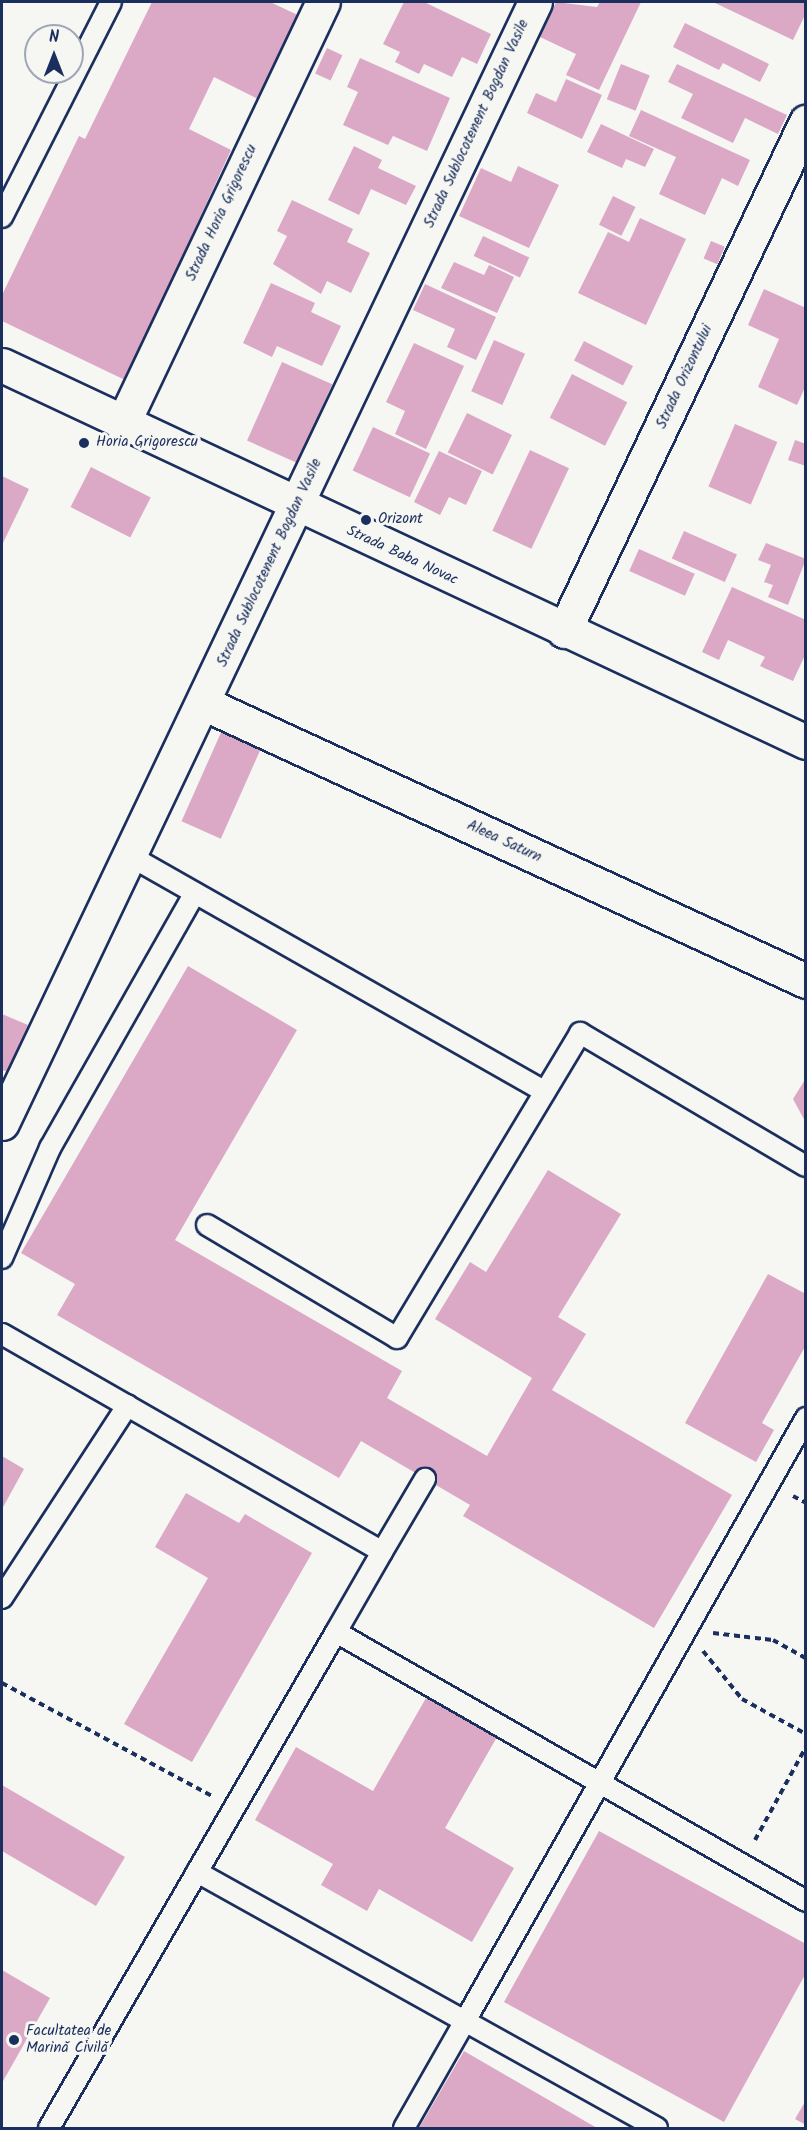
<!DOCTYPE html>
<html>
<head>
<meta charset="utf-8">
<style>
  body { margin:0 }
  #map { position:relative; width:807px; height:2130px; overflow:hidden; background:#f6f6f2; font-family:Kalam,sans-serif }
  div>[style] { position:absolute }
  .building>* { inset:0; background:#dba9c6; transform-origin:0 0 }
  .path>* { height:4px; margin-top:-2px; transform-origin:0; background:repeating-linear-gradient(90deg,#1b2f5e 0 6px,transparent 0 10.5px) }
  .roads { filter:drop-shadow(2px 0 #1b2f5e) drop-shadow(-2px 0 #1b2f5e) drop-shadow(0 2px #1b2f5e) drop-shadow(0 -2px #1b2f5e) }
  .service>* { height:20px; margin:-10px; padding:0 10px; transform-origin:10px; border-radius:10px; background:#f6f6f2 }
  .minor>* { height:33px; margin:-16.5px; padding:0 16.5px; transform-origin:16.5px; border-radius:16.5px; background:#f6f6f2 }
  .secondary>* { height:33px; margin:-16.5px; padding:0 16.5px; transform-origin:16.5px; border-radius:16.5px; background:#f6f6f2 }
  .dots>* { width:16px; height:16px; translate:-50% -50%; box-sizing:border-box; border:3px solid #f6f6f2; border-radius:50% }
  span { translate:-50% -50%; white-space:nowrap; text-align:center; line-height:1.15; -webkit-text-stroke:6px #f6f6f2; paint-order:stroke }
  .street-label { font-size:15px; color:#1b2f5e }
  .poi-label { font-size:15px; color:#1b2f5e }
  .left { translate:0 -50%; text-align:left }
  .frame { position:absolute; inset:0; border:3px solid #1b2f5e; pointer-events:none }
  .north { position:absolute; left:24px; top:24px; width:60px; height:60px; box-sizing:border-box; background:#f6f6f2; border:2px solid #9ea6b7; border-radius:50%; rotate:0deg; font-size:16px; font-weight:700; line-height:24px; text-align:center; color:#1b2f5e }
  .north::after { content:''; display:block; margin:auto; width:21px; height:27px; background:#1b2f5e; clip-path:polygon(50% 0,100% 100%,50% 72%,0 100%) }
</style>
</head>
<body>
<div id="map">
  <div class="building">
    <div style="clip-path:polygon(152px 2px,270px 2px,302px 17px,262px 101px,214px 77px,189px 129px,231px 150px,125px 380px,2px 321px,2px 295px,79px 136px,186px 188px,85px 139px)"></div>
    <div style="clip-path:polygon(404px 2px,424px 2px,491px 34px,477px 64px,462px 57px,452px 77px,424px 64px,419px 74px,395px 62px,400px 52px,383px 44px)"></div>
    <div style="clip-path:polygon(556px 2px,597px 7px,600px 2px,641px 2px,599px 90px,566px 75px,576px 54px,540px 37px)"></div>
    <div style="clip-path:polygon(713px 2px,806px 2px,806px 13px,793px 40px)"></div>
    <div style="clip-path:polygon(685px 23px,769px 64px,760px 82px,723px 63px,719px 70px,673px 47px)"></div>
    <div style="left:327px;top:48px;width:17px;height:28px;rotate:25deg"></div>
    <div style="clip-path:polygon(360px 58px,450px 98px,427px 151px,393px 136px,388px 145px,343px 125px,358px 92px,347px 87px)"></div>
    <div style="left:621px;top:64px;width:31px;height:38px;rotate:22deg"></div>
    <div style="clip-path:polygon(677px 64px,787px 115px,778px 134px,745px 118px,733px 143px,681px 118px,693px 94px,668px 82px)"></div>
    <div style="clip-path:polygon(566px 79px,602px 95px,582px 139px,527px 113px,536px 93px,556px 102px)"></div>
    <div style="clip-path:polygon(641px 110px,750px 160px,738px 186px,722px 178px,705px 215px,659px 194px,676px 157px,629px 136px)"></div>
    <div style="clip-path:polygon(601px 124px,654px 149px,645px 167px,626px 159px,622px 168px,587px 152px)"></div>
    <div style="clip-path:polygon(354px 146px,382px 160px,378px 168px,416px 186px,406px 205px,371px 189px,359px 215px,328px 200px)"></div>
    <div style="clip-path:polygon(518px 166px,559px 185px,529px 248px,459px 216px,481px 168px,511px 182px)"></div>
    <div style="left:613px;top:196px;width:25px;height:32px;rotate:26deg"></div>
    <div style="clip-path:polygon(292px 200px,353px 229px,347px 242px,370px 253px,351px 293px,327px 281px,321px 294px,273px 264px,287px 236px,277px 231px)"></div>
    <div style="clip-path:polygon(640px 218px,686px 239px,646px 325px,578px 293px,608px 232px,629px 242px)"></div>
    <div style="left:483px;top:236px;width:51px;height:22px;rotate:25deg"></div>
    <div style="left:711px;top:241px;width:15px;height:19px;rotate:23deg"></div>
    <div style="clip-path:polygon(454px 262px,484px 275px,489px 265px,514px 277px,497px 313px,441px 288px)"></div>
    <div style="clip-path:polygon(271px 283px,315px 303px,311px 312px,341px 326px,322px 366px,277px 346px,272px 357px,243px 343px)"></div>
    <div style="clip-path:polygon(425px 284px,496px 317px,476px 360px,447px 347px,455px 329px,413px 310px)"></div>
    <div style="clip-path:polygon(764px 289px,806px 308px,806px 385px,797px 405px,758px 387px,779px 339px,748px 325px)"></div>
    <div style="left:494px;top:340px;width:34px;height:56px;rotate:24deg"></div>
    <div style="left:584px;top:341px;width:55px;height:22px;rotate:27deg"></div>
    <div style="clip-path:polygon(414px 343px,464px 366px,426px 449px,395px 434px,405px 411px,386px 402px)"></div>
    <div style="left:282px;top:362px;width:55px;height:86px;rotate:24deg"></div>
    <div style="left:572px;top:374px;width:62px;height:49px;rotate:27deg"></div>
    <div style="left:467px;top:413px;width:50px;height:44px;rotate:26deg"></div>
    <div style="left:735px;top:424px;width:46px;height:68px;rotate:23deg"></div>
    <div style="left:373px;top:427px;width:63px;height:48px;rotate:25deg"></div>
    <div style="clip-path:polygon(795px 440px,806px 444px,806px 466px,788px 460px)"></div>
    <div style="left:530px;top:450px;width:43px;height:89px;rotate:25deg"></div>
    <div style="clip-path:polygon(439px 451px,482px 471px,466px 505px,449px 497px,440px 515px,414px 502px)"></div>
    <div style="left:91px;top:467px;width:67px;height:45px;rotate:27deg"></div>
    <div style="clip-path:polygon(2px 476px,29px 489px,2px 545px)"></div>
    <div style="left:684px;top:531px;width:58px;height:30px;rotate:24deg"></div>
    <div style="clip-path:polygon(766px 543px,806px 559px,788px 605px,768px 597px,773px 585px,764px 582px,771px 565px,758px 560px)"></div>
    <div style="left:639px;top:549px;width:61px;height:24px;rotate:24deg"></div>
    <div style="clip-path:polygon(732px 587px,806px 620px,806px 653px,793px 681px,760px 666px,765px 657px,728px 640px,719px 660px,702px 652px)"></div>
    <div style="left:223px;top:728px;width:43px;height:102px;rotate:24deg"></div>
    <div style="clip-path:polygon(188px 966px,297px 1030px,175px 1240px,402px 1371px,387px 1398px,487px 1456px,532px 1378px,435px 1319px,470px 1262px,486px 1272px,548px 1170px,621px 1214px,558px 1317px,586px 1334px,552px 1390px,732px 1495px,654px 1628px,463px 1516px,470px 1505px,361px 1441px,339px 1478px,57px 1315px,75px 1284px,21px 1253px)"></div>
    <div style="clip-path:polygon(2px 1014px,28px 1025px,8px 1072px,2px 1070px)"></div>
    <div style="clip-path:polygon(806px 1078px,806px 1123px,793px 1099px)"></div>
    <div style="clip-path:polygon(768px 1274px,806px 1294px,806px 1345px,762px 1423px,774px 1430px,756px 1462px,685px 1423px)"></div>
    <div style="clip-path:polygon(2px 1456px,24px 1469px,2px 1509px)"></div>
    <div style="clip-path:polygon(186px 1493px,239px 1523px,245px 1514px,312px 1553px,192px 1762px,124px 1724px,208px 1578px,155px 1547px)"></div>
    <div style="clip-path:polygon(426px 1698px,497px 1737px,445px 1828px,514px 1868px,472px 1942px,379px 1889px,367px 1911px,321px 1885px,333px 1864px,255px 1820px,296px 1747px,373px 1791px)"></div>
    <div style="clip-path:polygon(2px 1785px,125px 1857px,96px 1906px,2px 1851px)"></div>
    <div style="clip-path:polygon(599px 1831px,806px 1944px,806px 1973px,724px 2122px,504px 2002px)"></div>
    <div style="clip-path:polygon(2px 1970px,50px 1998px,2px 2083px)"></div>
    <div style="clip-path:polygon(464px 2051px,597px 2128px,419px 2128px)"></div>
    <div style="clip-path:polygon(806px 2100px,806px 2125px,795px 2119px)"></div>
  </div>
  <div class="path">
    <div style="left:793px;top:1496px;width:15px;rotate:28deg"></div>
    <div style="left:713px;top:1633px;width:60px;rotate:6.7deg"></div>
    <div style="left:773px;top:1640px;width:38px;rotate:29deg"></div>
    <div style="left:703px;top:1651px;width:62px;rotate:50.9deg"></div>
    <div style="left:742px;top:1699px;width:73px;rotate:28.7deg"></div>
    <div style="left:2px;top:1683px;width:238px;rotate:28.3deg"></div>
    <div style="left:755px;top:1840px;width:106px;rotate:-61.3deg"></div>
  </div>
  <div class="roads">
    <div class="service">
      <div style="left:2px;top:217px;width:241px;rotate:-63.1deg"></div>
      <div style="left:130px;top:856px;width:477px;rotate:29.6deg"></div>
      <div style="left:207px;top:1225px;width:221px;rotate:30.7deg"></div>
      <div style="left:397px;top:1338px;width:356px;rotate:-59deg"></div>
      <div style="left:580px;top:1033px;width:262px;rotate:30.5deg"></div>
      <div style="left:2px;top:1258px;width:120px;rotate:-66.4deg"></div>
      <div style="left:50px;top:1148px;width:293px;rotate:-60.4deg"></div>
      <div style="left:2px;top:1334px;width:438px;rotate:29.8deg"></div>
      <div style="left:382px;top:1552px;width:92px;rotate:119.9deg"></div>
      <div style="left:336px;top:1632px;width:542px;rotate:29.78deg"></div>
      <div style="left:382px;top:1552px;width:85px;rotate:-59.5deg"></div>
      <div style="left:2px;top:1598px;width:230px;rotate:-56.9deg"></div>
      <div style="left:197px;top:1872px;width:307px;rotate:29.1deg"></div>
      <div style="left:465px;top:2021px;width:123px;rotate:119.7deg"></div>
      <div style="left:49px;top:2128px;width:573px;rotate:-59.95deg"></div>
      <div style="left:657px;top:2128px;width:220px;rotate:-150.9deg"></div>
      <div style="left:465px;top:2021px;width:693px;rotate:-60.51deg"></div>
    </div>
    <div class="minor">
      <div style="left:122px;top:425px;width:468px;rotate:-64.6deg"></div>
      <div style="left:564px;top:631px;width:564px;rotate:-64.57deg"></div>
      <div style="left:203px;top:703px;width:664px;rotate:24.75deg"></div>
      <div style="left:2px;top:1123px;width:1241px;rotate:-64.57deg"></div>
    </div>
    <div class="secondary">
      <div style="left:2px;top:365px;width:888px;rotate:25.12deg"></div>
    </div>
  </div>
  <div class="dots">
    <div style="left:84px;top:443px;background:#1b2f5e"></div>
    <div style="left:366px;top:520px;background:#1b2f5e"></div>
    <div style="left:14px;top:2040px;background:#1b2f5e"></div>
  </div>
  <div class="street-label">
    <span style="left:477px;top:124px;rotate:-65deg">Strada Sublocotenent Bogdan Vasile</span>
    <span style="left:222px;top:213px;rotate:-65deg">Strada Horia Grigorescu</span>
    <span style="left:685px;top:377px;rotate:-65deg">Strada Orizontului</span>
    <span style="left:402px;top:556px;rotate:25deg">Strada Baba Novac</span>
    <span style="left:270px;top:563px;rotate:-65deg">Strada Sublocotenent Bogdan Vasile</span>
    <span style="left:504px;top:842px;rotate:25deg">Aleea Saturn</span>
  </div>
  <div class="poi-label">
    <span class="left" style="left:96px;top:443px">Horia Grigorescu</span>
    <span class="left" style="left:378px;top:520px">Orizont</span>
    <span class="left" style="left:26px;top:2040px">Facultatea de<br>Marină Civilă</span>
  </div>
  <div class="frame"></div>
  <div class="north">N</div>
</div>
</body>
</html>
